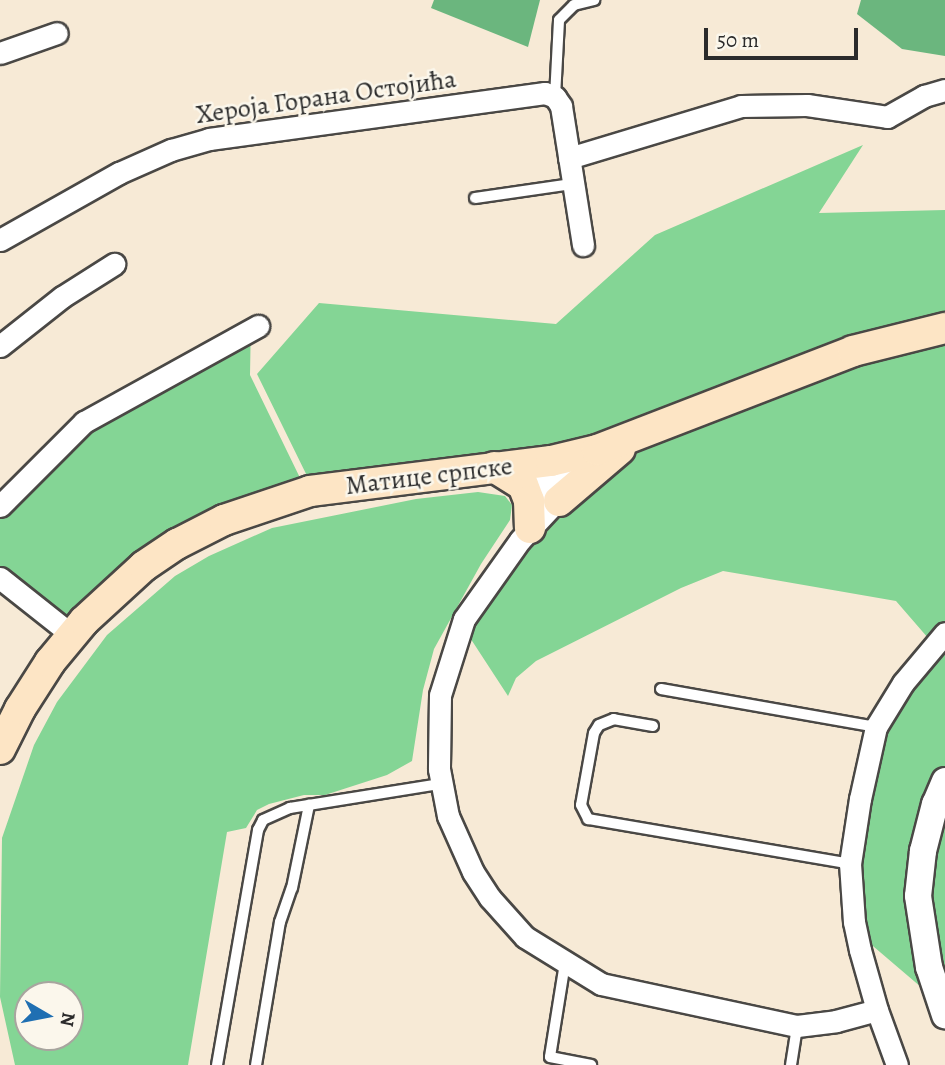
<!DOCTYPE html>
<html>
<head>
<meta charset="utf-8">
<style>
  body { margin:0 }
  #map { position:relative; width:945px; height:1065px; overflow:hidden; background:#f7ead6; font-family:Alegreya,serif }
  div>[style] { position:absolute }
  .green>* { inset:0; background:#84d595 }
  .forest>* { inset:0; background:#6bb67e }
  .roads { filter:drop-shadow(2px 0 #4a4845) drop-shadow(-2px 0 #4a4845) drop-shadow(0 2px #4a4845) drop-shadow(0 -2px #4a4845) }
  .service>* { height:10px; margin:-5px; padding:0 5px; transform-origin:5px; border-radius:5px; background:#fff }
  .minor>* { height:21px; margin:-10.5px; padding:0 10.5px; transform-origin:10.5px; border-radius:10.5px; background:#fff }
  .tertiary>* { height:26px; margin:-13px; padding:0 13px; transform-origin:13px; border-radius:13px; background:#fff }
  .secondary>* { height:30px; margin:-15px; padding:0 15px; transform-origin:15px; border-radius:15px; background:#fde5c5 }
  span { translate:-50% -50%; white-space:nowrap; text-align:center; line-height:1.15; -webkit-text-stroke:5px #fbf7ec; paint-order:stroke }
  .street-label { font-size:26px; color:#2b2b2b }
  .north { position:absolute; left:14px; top:981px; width:70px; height:70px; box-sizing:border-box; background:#fbf7ec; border:2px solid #a8a59f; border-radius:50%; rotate:100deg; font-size:19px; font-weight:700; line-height:28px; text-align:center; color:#2b2b2b }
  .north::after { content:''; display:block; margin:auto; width:24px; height:32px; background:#1f6fb2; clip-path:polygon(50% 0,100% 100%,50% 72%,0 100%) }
  .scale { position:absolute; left:704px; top:28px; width:154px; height:32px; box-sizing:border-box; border:4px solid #2b2b2b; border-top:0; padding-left:9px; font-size:21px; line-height:24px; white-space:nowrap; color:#2b2b2b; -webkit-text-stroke:5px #fbf7ec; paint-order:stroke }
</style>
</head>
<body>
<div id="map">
  <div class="green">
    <div style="clip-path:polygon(863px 145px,819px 213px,945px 210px,945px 322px,598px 443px,311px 484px,257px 374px,319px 303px,556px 324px,655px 235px)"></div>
    <div style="clip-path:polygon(251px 319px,250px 375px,303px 484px,66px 628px,0 576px,0 492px)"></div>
    <div style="clip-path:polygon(945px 335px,945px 1026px,935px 999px,853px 929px,875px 734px,935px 646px,896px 601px,723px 571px,681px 588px,536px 661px,516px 678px,508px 696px,463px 627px,519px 547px,634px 443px,817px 371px)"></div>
    <div style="clip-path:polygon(evenodd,478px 492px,505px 496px,512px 505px,510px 520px,481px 564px,434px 649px,423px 690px,412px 761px,387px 775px,325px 795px,304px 795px,269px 804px,257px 810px,246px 828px,227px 832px,188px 1065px,15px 1065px,0 997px,2px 838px,34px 745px,57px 702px,107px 635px,175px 576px,209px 556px,272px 528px,416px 499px,478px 492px,28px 995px,70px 995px,70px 1037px,28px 1037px,28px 995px)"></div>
  </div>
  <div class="forest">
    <div style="clip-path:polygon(434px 0,540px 0,528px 47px,431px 8px)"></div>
    <div style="clip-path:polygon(861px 0,945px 0,945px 56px,902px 49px,857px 14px)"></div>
  </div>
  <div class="roads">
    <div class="service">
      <div style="left:555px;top:97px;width:77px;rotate:-87deg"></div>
      <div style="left:559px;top:20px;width:21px;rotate:-45deg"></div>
      <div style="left:574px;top:5px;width:21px;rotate:-14deg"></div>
      <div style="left:475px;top:198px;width:98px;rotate:-8.2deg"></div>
      <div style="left:661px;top:689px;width:218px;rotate:10deg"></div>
      <div style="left:653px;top:726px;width:40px;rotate:-170deg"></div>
      <div style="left:614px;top:719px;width:16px;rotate:158deg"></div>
      <div style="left:599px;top:725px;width:9px;rotate:122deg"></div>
      <div style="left:594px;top:733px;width:73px;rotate:100.2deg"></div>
      <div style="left:581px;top:805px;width:16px;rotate:63deg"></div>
      <div style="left:588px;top:819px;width:266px;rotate:9.7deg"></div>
      <div style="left:565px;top:963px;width:95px;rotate:99.1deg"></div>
      <div style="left:550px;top:1057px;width:42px;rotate:11deg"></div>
      <div style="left:217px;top:1065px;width:239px;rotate:-80.1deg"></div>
      <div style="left:258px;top:830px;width:11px;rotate:-63deg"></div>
      <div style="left:263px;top:820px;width:30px;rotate:-24deg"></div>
      <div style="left:290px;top:808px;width:152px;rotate:-9.1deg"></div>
      <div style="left:256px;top:1065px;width:145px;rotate:-80.5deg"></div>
      <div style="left:280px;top:922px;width:36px;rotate:-71deg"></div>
      <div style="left:292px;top:888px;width:85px;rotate:-78.4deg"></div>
      <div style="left:791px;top:1065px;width:39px;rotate:-81deg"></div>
    </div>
    <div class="minor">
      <div style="left:0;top:53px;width:60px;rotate:-19.3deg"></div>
      <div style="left:569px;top:158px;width:180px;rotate:-16.8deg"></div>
      <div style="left:741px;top:106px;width:66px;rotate:-0.9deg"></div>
      <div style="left:807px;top:105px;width:81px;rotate:8.5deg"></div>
      <div style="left:887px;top:117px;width:43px;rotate:-29.6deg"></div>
      <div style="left:924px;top:96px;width:22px;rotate:-16deg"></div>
      <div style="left:0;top:240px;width:137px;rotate:-29.4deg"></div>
      <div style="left:119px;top:173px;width:57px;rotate:-23.9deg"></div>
      <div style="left:171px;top:150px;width:40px;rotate:-16deg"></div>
      <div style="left:209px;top:139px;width:339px;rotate:-7.8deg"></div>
      <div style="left:545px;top:93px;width:11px;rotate:22deg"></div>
      <div style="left:555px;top:97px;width:11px;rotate:56deg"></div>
      <div style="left:561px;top:106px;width:141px;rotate:81deg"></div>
      <div style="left:0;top:346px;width:79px;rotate:-38.3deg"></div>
      <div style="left:62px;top:297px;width:62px;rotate:-32.4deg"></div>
      <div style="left:0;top:506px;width:119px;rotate:-45deg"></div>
      <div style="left:84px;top:422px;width:199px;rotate:-28.9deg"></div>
      <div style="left:534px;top:516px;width:58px;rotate:-72.8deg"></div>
      <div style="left:551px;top:461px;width:16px;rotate:45deg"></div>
      <div style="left:562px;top:472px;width:21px;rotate:85deg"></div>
      <div style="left:564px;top:493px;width:64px;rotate:133.1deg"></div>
      <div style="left:520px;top:540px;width:97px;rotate:125.3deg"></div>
      <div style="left:464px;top:619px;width:80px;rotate:107.5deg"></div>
      <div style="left:440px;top:695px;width:74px;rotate:90.8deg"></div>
      <div style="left:439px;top:769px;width:48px;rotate:79.2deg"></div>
      <div style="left:448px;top:816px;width:61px;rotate:65.9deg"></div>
      <div style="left:473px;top:872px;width:31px;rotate:57deg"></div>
      <div style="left:490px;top:898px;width:52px;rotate:48.1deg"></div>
      <div style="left:525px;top:937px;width:89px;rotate:31.7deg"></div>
      <div style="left:601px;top:984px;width:200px;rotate:12.1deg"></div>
      <div style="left:797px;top:1026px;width:39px;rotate:-7deg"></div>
      <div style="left:836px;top:1021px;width:42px;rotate:-15deg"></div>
      <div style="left:0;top:578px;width:92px;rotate:38.4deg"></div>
      <div style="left:897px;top:1065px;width:59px;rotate:-110deg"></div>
      <div style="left:877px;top:1010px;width:62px;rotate:-105.8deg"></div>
      <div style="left:860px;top:950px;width:29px;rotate:-102deg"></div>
      <div style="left:854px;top:922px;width:58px;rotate:-93.9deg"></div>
      <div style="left:850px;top:864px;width:66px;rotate:-81.3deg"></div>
      <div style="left:860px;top:799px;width:74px;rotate:-77.5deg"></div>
      <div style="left:876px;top:727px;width:52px;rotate:-58.5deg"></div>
      <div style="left:903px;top:683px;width:65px;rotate:-50deg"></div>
    </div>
    <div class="tertiary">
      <div style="left:945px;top:781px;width:25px;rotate:113deg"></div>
      <div style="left:935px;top:804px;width:49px;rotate:104.3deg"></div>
      <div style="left:923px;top:851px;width:45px;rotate:96.3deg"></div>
      <div style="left:918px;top:896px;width:72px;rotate:81.2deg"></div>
      <div style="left:929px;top:967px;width:51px;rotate:71.6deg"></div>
    </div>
    <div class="secondary">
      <div style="left:494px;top:467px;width:34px;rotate:32deg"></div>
      <div style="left:523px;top:485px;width:17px;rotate:69deg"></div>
      <div style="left:529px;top:501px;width:27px;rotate:88deg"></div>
      <div style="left:559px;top:501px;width:80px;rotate:-40.4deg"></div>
      <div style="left:0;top:749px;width:45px;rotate:-63.4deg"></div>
      <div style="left:20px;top:709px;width:56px;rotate:-57.4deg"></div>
      <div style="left:50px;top:662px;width:53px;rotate:-50.3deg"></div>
      <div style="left:84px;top:621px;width:81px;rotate:-42.5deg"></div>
      <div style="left:144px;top:566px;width:40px;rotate:-34deg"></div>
      <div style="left:177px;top:544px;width:53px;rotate:-27.1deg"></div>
      <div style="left:224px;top:520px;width:91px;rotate:-18.6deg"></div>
      <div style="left:310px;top:491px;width:243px;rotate:-7.1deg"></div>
      <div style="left:551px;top:461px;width:47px;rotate:-13.4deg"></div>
      <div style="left:597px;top:450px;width:274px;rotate:-21.1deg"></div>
      <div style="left:853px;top:351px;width:95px;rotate:-14deg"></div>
    </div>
  </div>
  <div class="street-label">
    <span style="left:326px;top:97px;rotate:-8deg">Хероја Горана Остојића</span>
    <span style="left:429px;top:476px;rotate:-7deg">Матице српске</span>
  </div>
  <div class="north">N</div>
  <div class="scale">50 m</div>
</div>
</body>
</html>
